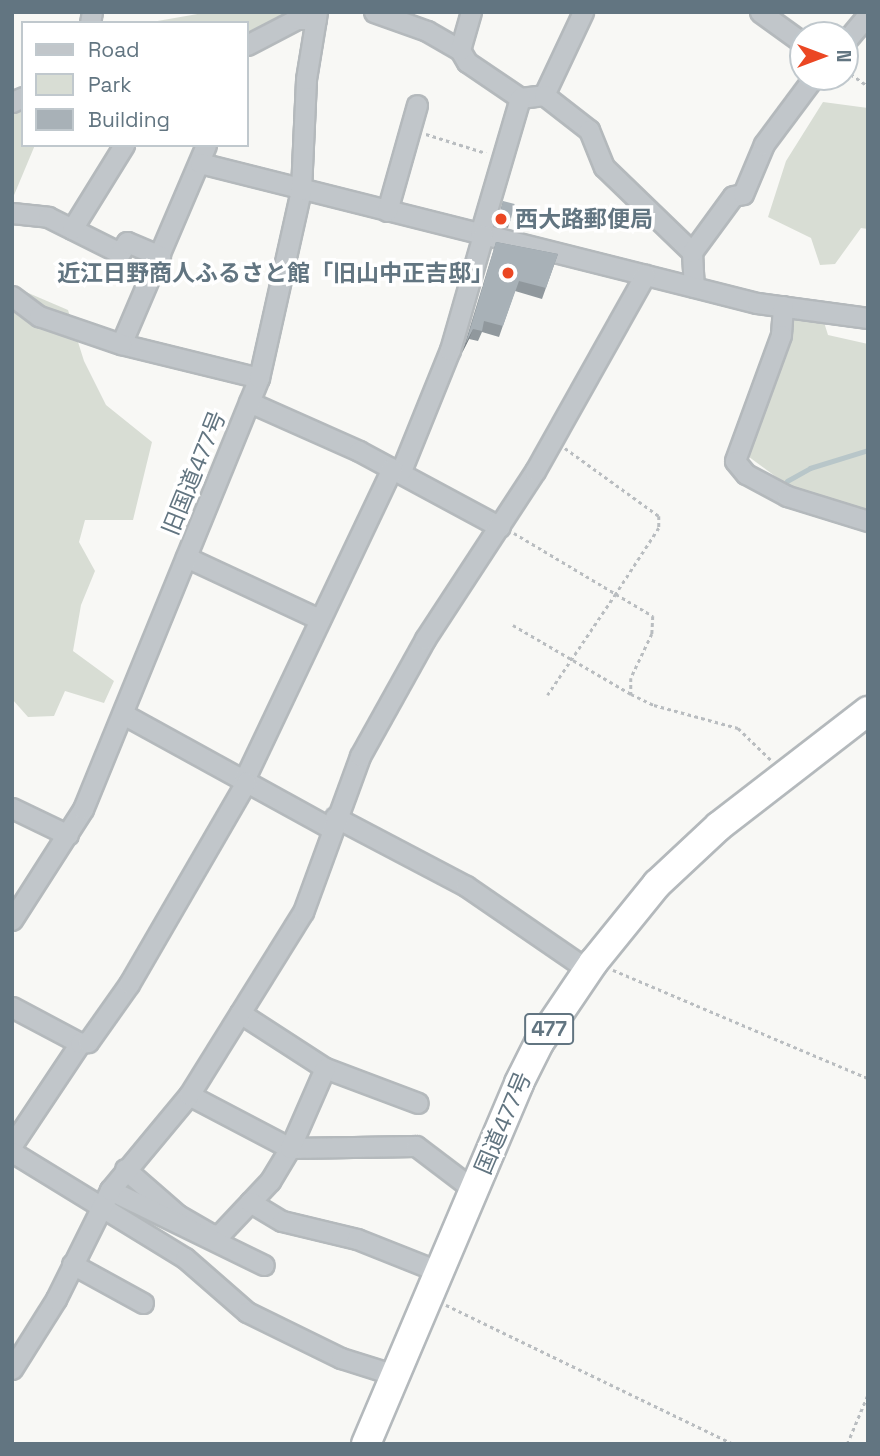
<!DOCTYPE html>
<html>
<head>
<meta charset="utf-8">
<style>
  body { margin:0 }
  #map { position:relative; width:880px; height:1456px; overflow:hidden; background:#f8f8f5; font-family:"Space Grotesk","Noto Sans JP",sans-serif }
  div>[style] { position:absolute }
  .green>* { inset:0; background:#d8ddd4 }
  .stream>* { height:4.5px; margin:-2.25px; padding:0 2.25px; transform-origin:2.25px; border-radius:2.25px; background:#b8c6c9 }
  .path>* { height:2.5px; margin-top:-1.25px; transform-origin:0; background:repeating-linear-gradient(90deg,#b9bdc0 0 3.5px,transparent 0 7px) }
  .roads { filter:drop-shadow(2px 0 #b4b9bc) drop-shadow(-2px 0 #b4b9bc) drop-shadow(0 2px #b4b9bc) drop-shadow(0 -2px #b4b9bc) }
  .minor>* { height:19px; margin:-9.5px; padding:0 9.5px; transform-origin:9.5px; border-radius:9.5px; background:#c1c6ca }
  .highway>* { height:28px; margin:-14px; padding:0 14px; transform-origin:14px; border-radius:14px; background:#fff }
  .wall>* { inset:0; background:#90989d }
  .shaded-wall>* { inset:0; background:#767c80 }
  .building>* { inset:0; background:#a8b1b7; transform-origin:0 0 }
  .dots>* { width:19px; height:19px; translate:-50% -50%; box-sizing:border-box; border:4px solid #fff; border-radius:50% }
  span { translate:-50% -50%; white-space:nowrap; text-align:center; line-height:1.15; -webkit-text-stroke:7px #fff; paint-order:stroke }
  .shield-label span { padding:2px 5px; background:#fff; border:2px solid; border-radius:5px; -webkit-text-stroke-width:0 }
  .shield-label { font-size:21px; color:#627581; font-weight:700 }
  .poi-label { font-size:23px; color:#627581; font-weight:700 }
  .left { translate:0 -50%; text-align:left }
  .right { translate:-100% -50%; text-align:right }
  .street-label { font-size:23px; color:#627581 }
  .frame { position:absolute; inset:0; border:14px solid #627581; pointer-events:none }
  .legend { position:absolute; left:21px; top:21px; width:228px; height:126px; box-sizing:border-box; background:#fff; border:2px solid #c0c8cd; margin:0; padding:9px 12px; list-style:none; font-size:21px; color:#627581 }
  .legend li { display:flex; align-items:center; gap:14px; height:35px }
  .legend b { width:35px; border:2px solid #c0c8cd }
  .north { position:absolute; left:789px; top:21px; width:70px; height:70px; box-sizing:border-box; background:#fff; border:2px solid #c0c8cd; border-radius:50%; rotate:90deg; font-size:19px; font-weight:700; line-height:28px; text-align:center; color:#627581 }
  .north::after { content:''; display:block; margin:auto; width:24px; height:32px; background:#eb4723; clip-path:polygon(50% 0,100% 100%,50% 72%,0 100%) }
</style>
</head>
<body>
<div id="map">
  <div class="green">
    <div style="clip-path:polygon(209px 12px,301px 12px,247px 40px,247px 23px,146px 23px)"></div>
    <div style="clip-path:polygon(823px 102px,868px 108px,868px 229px,861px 228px,835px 264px,820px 265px,811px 238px,768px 217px,786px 161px)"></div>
    <div style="clip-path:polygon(23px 106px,23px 145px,35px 145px,12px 200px,12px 113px)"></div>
    <div style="clip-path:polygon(12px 286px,68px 310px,84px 361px,106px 405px,152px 442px,133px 520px,85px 520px,79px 542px,95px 571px,81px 605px,73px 651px,114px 681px,104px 703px,65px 691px,54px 716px,28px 717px,12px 699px)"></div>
    <div style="clip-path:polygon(788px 313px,823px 319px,828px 335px,868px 344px,868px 516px,790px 487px,741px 451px)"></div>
  </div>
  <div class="stream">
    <div style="left:787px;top:481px;width:26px;rotate:-29deg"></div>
    <div style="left:810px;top:468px;width:61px;rotate:-17.2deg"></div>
  </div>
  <div class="path">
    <div style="left:845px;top:70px;width:28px;rotate:35deg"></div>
    <div style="left:426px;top:134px;width:63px;rotate:17.6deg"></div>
    <div style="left:565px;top:448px;width:116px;rotate:35.9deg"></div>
    <div style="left:659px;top:516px;width:12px;rotate:90deg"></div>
    <div style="left:659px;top:528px;width:79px;rotate:123.1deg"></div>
    <div style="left:616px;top:594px;width:43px;rotate:30.7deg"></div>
    <div style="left:653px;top:616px;width:18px;rotate:93deg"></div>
    <div style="left:652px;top:634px;width:49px;rotate:115.5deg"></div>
    <div style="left:631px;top:678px;width:16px;rotate:90deg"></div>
    <div style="left:631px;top:694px;width:25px;rotate:26deg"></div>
    <div style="left:654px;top:705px;width:87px;rotate:15.3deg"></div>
    <div style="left:738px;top:728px;width:47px;rotate:44.1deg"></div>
    <div style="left:514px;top:533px;width:119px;rotate:30.9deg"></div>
    <div style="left:616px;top:594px;width:122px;rotate:124deg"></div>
    <div style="left:513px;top:625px;width:137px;rotate:30.3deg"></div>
    <div style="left:613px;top:970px;width:277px;rotate:23deg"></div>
    <div style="left:446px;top:1305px;width:319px;rotate:25.8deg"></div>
    <div style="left:847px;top:1444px;width:54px;rotate:-67.2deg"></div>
  </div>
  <div class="roads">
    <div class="minor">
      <div style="left:374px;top:12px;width:56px;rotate:19.7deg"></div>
      <div style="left:427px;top:31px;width:38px;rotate:30deg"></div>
      <div style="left:460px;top:50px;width:14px;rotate:60deg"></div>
      <div style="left:467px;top:62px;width:64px;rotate:34.2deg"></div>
      <div style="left:760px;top:12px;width:53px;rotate:35.8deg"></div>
      <div style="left:90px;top:23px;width:11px;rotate:-80deg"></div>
      <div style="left:845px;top:42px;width:35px;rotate:-50deg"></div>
      <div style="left:247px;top:45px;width:56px;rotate:-27.5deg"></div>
      <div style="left:297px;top:19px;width:19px"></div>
      <div style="left:460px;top:50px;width:40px;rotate:-74deg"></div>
      <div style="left:544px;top:95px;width:92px;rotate:-64.8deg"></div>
      <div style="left:520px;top:98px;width:24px;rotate:-7deg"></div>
      <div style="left:544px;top:95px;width:57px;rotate:37.9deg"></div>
      <div style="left:589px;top:130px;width:40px;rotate:68deg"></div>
      <div style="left:604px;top:167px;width:122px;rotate:44deg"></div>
      <div style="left:692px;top:252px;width:35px;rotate:87deg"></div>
      <div style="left:12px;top:102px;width:12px;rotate:-24deg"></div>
      <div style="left:206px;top:145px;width:216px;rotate:113.1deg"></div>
      <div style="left:121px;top:344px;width:142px;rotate:13.8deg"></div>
      <div style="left:200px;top:163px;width:574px;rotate:14.11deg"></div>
      <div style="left:757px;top:303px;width:112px;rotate:7.7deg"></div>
      <div style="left:387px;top:211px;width:110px;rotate:-74.2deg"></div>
      <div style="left:12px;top:213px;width:36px;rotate:6deg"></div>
      <div style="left:48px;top:217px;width:80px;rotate:26.6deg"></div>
      <div style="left:120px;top:253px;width:13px;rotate:-58deg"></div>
      <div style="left:127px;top:242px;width:36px;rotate:23deg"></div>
      <div style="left:72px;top:229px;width:99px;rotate:-58.2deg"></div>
      <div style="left:480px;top:234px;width:142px;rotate:-73.6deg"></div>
      <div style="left:692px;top:252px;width:69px;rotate:-53.8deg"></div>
      <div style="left:733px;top:196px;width:10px;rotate:-11deg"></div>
      <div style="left:743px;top:194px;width:54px;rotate:-67.2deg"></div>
      <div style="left:764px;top:144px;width:84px;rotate:-53.3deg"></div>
      <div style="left:12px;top:296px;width:34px;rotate:37deg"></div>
      <div style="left:39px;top:316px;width:87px;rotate:18.9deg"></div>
      <div style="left:783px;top:306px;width:29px;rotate:94deg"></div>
      <div style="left:781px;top:335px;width:134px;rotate:110.1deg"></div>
      <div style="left:735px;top:461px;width:17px;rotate:50deg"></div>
      <div style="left:746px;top:474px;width:47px;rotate:28.2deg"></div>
      <div style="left:787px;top:496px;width:85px;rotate:17.2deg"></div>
      <div style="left:249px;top:402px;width:120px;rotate:24deg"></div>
      <div style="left:359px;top:451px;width:160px;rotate:28.3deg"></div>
      <div style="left:396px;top:470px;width:5px;rotate:11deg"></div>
      <div style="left:401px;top:471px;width:131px;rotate:-68deg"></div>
      <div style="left:450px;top:350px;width:120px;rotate:-74deg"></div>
      <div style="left:186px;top:557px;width:147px;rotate:25deg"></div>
      <div style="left:123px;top:714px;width:239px;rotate:28.8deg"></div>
      <div style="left:244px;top:780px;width:345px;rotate:-64.6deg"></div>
      <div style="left:12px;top:808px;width:62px;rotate:25.7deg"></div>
      <div style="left:335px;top:817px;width:148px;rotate:27.8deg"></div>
      <div style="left:466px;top:886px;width:148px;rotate:34.5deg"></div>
      <div style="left:12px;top:920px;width:132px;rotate:-57.4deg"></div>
      <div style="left:83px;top:809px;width:466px;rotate:-67.8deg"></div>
      <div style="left:259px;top:378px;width:193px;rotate:-77.4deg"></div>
      <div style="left:301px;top:190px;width:111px;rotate:-87.4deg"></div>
      <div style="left:306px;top:79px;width:68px;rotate:-80.7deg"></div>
      <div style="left:12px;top:1007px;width:77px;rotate:27.9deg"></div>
      <div style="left:240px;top:1013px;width:101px;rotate:32.9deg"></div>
      <div style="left:325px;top:1068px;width:99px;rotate:20.6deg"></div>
      <div style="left:189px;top:1095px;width:114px;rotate:27.7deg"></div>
      <div style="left:290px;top:1148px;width:126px;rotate:-0.9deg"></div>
      <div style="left:416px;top:1146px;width:73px;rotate:37.2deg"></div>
      <div style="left:12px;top:1145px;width:123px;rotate:-56.3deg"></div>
      <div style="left:80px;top:1043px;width:8px;rotate:-7deg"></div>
      <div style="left:88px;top:1042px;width:71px;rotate:-54.7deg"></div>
      <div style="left:129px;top:984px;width:233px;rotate:-59.9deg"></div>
      <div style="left:12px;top:1152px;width:203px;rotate:31.5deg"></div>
      <div style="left:185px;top:1258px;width:82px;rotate:41.1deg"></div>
      <div style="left:247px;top:1312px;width:105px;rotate:26.1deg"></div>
      <div style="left:341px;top:1358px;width:57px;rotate:17.5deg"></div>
      <div style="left:125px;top:1169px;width:70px;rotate:41deg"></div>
      <div style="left:178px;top:1215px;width:39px;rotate:30deg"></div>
      <div style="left:212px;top:1235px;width:8px;rotate:-7deg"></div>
      <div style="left:220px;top:1234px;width:73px;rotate:-46.7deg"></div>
      <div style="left:270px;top:1181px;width:39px;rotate:-59deg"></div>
      <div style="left:290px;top:1148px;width:87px;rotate:-66.4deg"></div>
      <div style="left:110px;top:1190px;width:171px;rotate:26deg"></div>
      <div style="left:250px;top:1202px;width:37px;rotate:31deg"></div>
      <div style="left:282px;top:1221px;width:77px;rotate:13.5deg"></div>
      <div style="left:357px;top:1239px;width:89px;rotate:21.7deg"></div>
      <div style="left:72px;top:1264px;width:81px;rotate:28.8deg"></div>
      <div style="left:12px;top:1369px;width:83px;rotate:-57.8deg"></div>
      <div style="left:56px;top:1299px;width:122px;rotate:-63.6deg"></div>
      <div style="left:110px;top:1190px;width:124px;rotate:-50.3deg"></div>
      <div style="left:189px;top:1095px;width:216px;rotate:-58.1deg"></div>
      <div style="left:303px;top:912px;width:166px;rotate:-69.9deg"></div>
      <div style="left:360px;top:756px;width:134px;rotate:-60.9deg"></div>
      <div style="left:425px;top:639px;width:201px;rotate:-56.8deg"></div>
      <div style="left:535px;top:471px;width:225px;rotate:-60.7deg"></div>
    </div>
    <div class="highway">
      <div style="left:366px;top:1444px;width:392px;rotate:-67deg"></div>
      <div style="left:519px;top:1083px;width:45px;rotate:-63.4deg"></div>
      <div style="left:539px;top:1043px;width:97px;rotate:-56deg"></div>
      <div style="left:593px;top:963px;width:102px;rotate:-51deg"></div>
      <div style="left:657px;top:884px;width:85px;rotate:-43.1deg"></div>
      <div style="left:719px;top:826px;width:188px;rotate:-37.7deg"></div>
    </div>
  </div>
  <div class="wall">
    <div style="clip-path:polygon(503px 201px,510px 221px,508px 228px,496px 225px)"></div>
    <div style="clip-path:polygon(496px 242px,558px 254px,542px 299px,515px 291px,499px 337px,482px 332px,478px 341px,469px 339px,462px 353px)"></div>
  </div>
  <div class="shaded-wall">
    <div style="clip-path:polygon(473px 329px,469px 339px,462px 353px,466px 343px)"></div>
  </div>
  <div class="building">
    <div style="left:503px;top:201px;width:12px;height:18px;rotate:14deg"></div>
    <div style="clip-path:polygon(496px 242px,558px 254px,546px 288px,519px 281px,503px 326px,484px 321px,482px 331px,473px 329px,466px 343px)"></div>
  </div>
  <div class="dots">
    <div style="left:501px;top:219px;background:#eb4723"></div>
    <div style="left:508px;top:273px;background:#eb4723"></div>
  </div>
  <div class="shield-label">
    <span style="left:549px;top:1029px">477</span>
  </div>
  <div class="poi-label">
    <span class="left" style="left:515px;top:219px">西大路郵便局</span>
    <span class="right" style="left:494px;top:273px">近江日野商人ふるさと館「旧山中正吉邸」</span>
  </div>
  <div class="street-label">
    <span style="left:194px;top:473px;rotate:-68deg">旧国道477号</span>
    <span style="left:503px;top:1123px;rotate:-67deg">国道477号</span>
  </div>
  <div class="frame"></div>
  <ul class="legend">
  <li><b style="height:9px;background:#c1c6ca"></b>Road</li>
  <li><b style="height:19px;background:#d8ddd4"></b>Park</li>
  <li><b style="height:19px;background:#a8b1b7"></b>Building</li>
  </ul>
  <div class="north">N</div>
</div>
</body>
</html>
